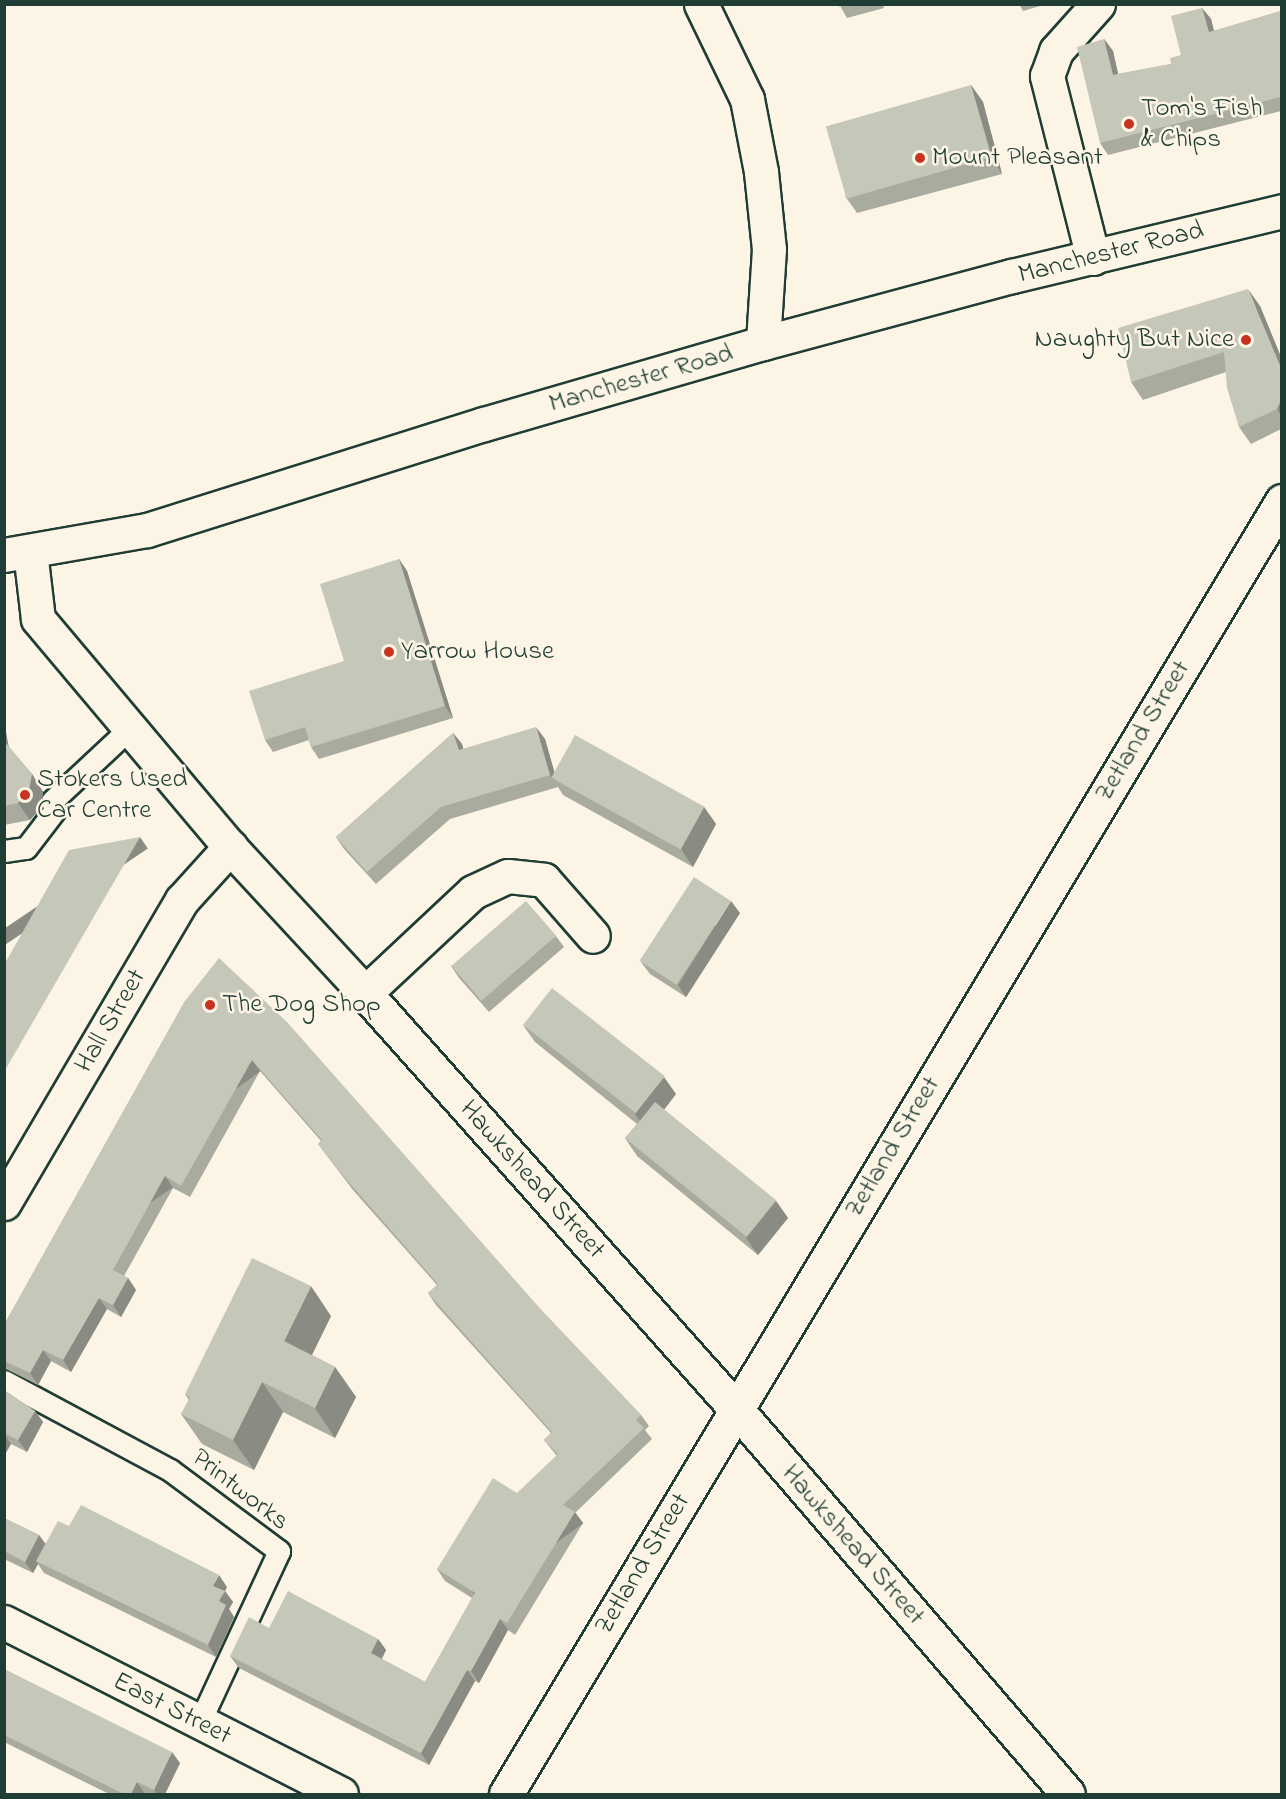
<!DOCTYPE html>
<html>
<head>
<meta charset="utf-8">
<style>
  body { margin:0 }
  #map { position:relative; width:1286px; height:1799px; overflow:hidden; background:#fcf5e5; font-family:"Indie Flower",sans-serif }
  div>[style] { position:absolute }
  .roads { filter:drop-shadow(2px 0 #1f3d34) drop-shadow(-2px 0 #1f3d34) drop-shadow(0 2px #1f3d34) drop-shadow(0 -2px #1f3d34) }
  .lane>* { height:21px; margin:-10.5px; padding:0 10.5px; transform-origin:10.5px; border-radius:10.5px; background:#fcf5e5 }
  .street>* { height:33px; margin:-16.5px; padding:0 16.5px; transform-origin:16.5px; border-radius:16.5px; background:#fcf5e5 }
  .secondary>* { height:33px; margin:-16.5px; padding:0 16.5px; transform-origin:16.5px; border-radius:16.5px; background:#fcf5e5 }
  .wall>* { inset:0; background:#a9ab9f }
  .shaded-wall>* { inset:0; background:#8a8b82; transform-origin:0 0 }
  .building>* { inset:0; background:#c5c7b9; transform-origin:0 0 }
  .dots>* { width:16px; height:16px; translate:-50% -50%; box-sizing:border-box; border:3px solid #fcf5e5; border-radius:50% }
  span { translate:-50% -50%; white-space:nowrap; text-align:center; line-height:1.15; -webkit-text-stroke:5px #fcf5e5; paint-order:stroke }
  .poi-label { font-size:27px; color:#1f3d34 }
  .left { translate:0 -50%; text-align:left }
  .right { translate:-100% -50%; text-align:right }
  .street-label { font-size:27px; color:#1f3d34 }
  .frame { position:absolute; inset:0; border:6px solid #1f3d34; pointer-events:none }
</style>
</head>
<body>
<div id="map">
  <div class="roads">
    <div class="lane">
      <div style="left:4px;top:851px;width:22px;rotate:-8deg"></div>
      <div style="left:26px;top:848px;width:48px;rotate:-52.7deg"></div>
      <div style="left:55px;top:810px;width:9px;rotate:-108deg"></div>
      <div style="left:52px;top:801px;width:107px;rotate:-43.1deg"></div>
      <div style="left:4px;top:1381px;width:188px;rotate:28.2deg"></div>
      <div style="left:170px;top:1470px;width:136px;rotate:36.6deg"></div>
      <div style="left:279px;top:1551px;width:190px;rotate:114.9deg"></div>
    </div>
    <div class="street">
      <div style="left:701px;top:4px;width:106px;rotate:64.2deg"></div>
      <div style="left:747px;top:99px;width:74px;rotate:79.1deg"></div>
      <div style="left:761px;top:172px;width:77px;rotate:84.1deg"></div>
      <div style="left:769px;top:249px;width:94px;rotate:93.7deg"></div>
      <div style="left:1093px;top:258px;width:188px;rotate:-104.2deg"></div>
      <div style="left:1047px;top:76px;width:27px;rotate:-70deg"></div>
      <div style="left:1056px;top:51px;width:63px;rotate:-48.2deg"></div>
      <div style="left:30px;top:551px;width:68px;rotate:83.3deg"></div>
      <div style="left:38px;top:619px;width:298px;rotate:49.9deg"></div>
      <div style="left:230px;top:847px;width:199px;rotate:47.2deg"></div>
      <div style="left:365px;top:993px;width:557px;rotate:48.27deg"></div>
      <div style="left:736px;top:1409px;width:508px;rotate:49.23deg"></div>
      <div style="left:365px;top:993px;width:148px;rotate:-43.1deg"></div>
      <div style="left:473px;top:892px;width:38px;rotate:-25deg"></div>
      <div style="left:508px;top:876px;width:36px;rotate:6deg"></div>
      <div style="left:544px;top:880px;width:74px;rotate:48.8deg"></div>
      <div style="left:4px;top:1203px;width:351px;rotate:-59.6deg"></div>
      <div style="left:182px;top:900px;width:72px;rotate:-47.8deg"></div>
      <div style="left:4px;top:1622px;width:378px;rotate:27deg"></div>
      <div style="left:506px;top:1794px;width:1508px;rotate:-59.03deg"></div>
    </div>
    <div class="secondary">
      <div style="left:4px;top:555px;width:145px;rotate:-9.9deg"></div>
      <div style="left:147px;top:530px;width:353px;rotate:-17.5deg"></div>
      <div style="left:484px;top:424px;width:291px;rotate:-16.2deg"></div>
      <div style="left:763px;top:343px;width:258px;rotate:-15.1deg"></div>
      <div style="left:1012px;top:276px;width:278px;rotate:-13.5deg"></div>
    </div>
  </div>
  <div class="wall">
    <div style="clip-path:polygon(839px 4px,883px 4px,884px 8px,847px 18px)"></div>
    <div style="clip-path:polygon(1019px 4px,1047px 4px,1023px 11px)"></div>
    <div style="clip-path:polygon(1202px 8px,1211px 19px,1214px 31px,1281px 11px,1281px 111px,1108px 155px,1100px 143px,1104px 39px,1113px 51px,1118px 74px,1171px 64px,1181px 55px)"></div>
    <div style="clip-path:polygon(971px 85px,983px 102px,1002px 174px,857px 213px,845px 196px)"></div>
    <div style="clip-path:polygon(1260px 306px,1281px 357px,1281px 429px,1251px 444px,1239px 427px,1226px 372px,1143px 400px,1131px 382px)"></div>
    <div style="clip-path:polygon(399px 559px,407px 571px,453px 718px,319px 759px,311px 747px,309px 740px,273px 752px,265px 740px,344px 661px)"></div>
    <div style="clip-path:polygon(4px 721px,8px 746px,32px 774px,43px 792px,41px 808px,30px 820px,4px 825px)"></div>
    <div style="clip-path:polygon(453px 733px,462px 744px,463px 749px,545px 739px,554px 772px,704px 807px,716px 824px,693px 867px,563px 795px,558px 787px,450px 819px,376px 884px,344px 849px,336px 837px)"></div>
    <div style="clip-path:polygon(740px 913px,686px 997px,650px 974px,641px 962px)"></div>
    <div style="clip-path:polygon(556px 936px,564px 947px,489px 1012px,459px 978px,451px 966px)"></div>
    <div style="clip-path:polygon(185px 1001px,545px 1314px,641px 1415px,649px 1426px,645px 1430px,652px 1439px,575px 1513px,583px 1523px,515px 1635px,508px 1630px,479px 1683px,475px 1681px,429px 1765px,239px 1668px,230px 1656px,269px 1628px,378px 1639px,386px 1650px,382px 1659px,425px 1682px,472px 1598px,445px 1581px,437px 1569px,557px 1456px,544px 1440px,551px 1433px,436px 1305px,428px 1293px,437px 1285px,353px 1190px,318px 1144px,321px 1141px,260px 1071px,190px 1197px,173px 1188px,124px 1276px,128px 1278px,136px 1290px,121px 1317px,107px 1309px,71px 1372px,51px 1361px,38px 1385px,4px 1368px,4px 1325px)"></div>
    <div style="clip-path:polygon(523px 1025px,676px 1094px,664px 1110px,776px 1201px,788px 1218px,758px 1255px,637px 1156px,625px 1138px,637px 1124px,535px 1042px)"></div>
    <div style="clip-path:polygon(331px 1316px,312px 1355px,335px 1367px,356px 1397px,335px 1438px,283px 1412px,254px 1470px,202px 1444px,181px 1414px,189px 1400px,185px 1394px)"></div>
    <div style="clip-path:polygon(4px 1390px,35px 1411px,43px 1422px,27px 1452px,11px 1444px,4px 1456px)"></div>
    <div style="clip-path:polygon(4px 1518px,39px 1535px,45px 1544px,69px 1526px,227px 1587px,225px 1591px,233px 1602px,229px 1609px,234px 1617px,216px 1657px,44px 1573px,38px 1564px,33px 1573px,4px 1559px)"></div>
    <div style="clip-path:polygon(4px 1669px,180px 1763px,165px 1794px,109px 1794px,4px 1742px)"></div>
  </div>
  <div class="shaded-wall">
    <div style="clip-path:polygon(1202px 8px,1211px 19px,1217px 44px,1209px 32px)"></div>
    <div style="clip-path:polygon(1104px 39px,1113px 51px,1121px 87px,1113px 75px)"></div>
    <div style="clip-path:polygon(971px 85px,983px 102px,1002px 174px,991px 157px)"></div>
    <div style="clip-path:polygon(1248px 289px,1260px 306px,1281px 357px,1281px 368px)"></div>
    <div style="clip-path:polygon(1281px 400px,1281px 415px,1277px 409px)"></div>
    <div style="clip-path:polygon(399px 559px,407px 571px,453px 718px,445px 706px)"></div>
    <div style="clip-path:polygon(4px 721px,9px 748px,4px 743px)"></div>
    <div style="clip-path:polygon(536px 727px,545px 739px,557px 781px,553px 779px,550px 775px)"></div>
    <div style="clip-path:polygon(453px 733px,462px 744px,467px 762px,459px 750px)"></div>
    <div style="clip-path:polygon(32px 774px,43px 792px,41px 808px,30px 820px,18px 803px)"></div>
    <div style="clip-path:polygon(704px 807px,716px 824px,693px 867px,681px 849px)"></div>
    <div style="left:140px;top:837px;width:14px;height:272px;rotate:56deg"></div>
    <div style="clip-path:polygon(731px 901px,740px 913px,686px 997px,678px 985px)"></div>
    <div style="left:252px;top:1060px;width:14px;height:145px;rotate:54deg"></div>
    <div style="clip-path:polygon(664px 1077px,676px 1094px,647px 1131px,635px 1114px)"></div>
    <div style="left:165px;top:1176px;width:14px;height:107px;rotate:56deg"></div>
    <div style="clip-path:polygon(776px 1201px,788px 1218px,758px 1255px,746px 1238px)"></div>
    <div style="clip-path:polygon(128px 1278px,136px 1290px,121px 1317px,113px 1305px)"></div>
    <div style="clip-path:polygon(311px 1286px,331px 1316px,304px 1371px,284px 1341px)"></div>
    <div style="clip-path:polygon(99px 1298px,107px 1309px,71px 1372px,63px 1360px)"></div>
    <div style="clip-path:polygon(43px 1350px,51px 1361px,38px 1385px,30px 1373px)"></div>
    <div style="clip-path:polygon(335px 1367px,356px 1397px,335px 1438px,315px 1408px)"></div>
    <div style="clip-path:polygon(262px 1382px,283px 1412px,254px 1470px,233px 1440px)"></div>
    <div style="clip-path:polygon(35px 1411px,43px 1422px,27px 1452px,18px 1440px)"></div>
    <div style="clip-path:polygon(4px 1434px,11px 1444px,4px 1456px)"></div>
    <div style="left:575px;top:1512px;width:14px;height:130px;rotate:54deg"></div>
    <div style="clip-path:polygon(39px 1535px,48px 1547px,36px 1561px,38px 1564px,33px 1573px,25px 1562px)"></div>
    <div style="clip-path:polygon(219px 1575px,227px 1587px,225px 1591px,233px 1602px,229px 1609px,234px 1617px,216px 1657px,208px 1645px,219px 1601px,213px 1586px)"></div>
    <div style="clip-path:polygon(500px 1619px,508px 1630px,479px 1683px,471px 1671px)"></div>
    <div style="clip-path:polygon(378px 1639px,386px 1650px,379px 1664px,371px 1653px)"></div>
    <div style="clip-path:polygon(467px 1670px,475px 1681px,429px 1765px,421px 1753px)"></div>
    <div style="clip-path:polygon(172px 1752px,180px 1763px,165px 1794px,156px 1794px,154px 1790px)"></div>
    <div style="clip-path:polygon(137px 1782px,145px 1794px,131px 1794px)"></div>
  </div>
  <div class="building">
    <div style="clip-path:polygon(839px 4px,848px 4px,839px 7px)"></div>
    <div style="clip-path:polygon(1202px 8px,1209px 32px,1281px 11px,1281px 97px,1100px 143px,1077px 47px,1104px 39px,1113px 75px,1171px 64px,1170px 58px,1181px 55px,1171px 16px)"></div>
    <div style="left:971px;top:85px;width:75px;height:151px;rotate:74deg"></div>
    <div style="clip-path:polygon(1248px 289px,1281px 368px,1281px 400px,1277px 409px,1239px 427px,1227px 388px,1224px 352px,1131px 382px,1118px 328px)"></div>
    <div style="clip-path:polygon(399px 559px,445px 706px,311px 747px,305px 727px,265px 740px,249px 691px,344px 661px,320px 584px)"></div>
    <div style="clip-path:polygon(536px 727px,550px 775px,441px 807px,367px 872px,336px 837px,453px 733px,459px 750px)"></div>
    <div style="left:575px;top:735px;width:148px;height:49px;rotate:29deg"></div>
    <div style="clip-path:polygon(4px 741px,32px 774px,29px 791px,18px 803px,4px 806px)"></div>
    <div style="clip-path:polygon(140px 837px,4px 1072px,4px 965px,69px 850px)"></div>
    <div style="left:694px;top:877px;width:44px;height:100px;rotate:33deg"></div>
    <div style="left:526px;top:901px;width:46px;height:99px;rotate:49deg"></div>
    <div style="clip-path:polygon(219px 958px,287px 1022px,545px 1314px,641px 1415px,636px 1420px,644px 1428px,563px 1505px,575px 1512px,507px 1623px,500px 1619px,471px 1671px,467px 1670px,421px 1753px,230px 1656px,249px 1617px,269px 1628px,288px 1591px,378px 1639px,371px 1653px,425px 1682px,475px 1593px,437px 1569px,493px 1478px,517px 1493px,558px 1454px,544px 1440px,552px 1432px,428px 1293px,438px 1284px,345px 1178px,318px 1144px,322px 1140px,252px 1060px,181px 1186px,165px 1176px,113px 1270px,128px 1278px,113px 1305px,99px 1298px,63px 1360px,43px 1350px,30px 1373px,4px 1361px,4px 1325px,185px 1001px)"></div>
    <div style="left:552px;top:988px;width:143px;height:47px;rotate:38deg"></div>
    <div style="left:655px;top:1102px;width:156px;height:47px;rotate:39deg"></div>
    <div style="clip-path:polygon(252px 1258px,311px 1286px,284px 1341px,335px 1367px,315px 1408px,262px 1382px,233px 1440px,181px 1414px,190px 1397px,185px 1394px)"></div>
    <div style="clip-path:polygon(4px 1390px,35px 1411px,18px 1440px,4px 1433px)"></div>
    <div style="clip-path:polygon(81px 1505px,219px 1575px,213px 1586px,225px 1591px,219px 1601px,226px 1605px,208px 1645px,36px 1561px,58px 1521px,69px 1526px)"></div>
    <div style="clip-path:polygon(4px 1518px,39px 1535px,25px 1562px,4px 1551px)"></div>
    <div style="clip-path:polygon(4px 1669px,172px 1752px,154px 1790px,137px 1782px,131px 1794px,124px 1794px,4px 1735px)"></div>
  </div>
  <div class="dots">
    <div style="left:1129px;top:124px;background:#c8321e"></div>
    <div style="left:920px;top:158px;background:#c8321e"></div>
    <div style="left:1246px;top:340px;background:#c8321e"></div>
    <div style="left:389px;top:652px;background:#c8321e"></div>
    <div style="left:25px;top:795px;background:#c8321e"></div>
    <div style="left:210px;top:1005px;background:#c8321e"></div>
  </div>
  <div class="poi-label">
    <span class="left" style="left:1141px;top:124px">Tom's Fish<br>&amp; Chips</span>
    <span class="left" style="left:932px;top:158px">Mount Pleasant</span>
    <span class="right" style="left:1234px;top:340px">Naughty But Nice</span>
    <span class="left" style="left:401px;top:652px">Yarrow House</span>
    <span class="left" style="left:37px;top:795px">Stokers Used<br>Car Centre</span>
    <span class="left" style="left:222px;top:1005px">The Dog Shop</span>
  </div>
  <div class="street-label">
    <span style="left:1111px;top:253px;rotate:-14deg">Manchester Road</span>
    <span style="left:641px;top:379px;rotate:-16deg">Manchester Road</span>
    <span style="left:1143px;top:731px;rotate:-59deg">Zetland Street</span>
    <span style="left:111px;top:1021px;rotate:-60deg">Hall Street</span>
    <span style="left:893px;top:1147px;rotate:-59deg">Zetland Street</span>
    <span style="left:532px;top:1180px;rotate:48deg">Hawkshead Street</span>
    <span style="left:240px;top:1490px;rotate:38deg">Printworks</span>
    <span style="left:853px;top:1545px;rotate:49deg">Hawkshead Street</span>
    <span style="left:643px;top:1564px;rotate:-59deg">Zetland Street</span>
    <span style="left:172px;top:1709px;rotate:27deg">East Street</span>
  </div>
  <div class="frame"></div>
</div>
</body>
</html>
